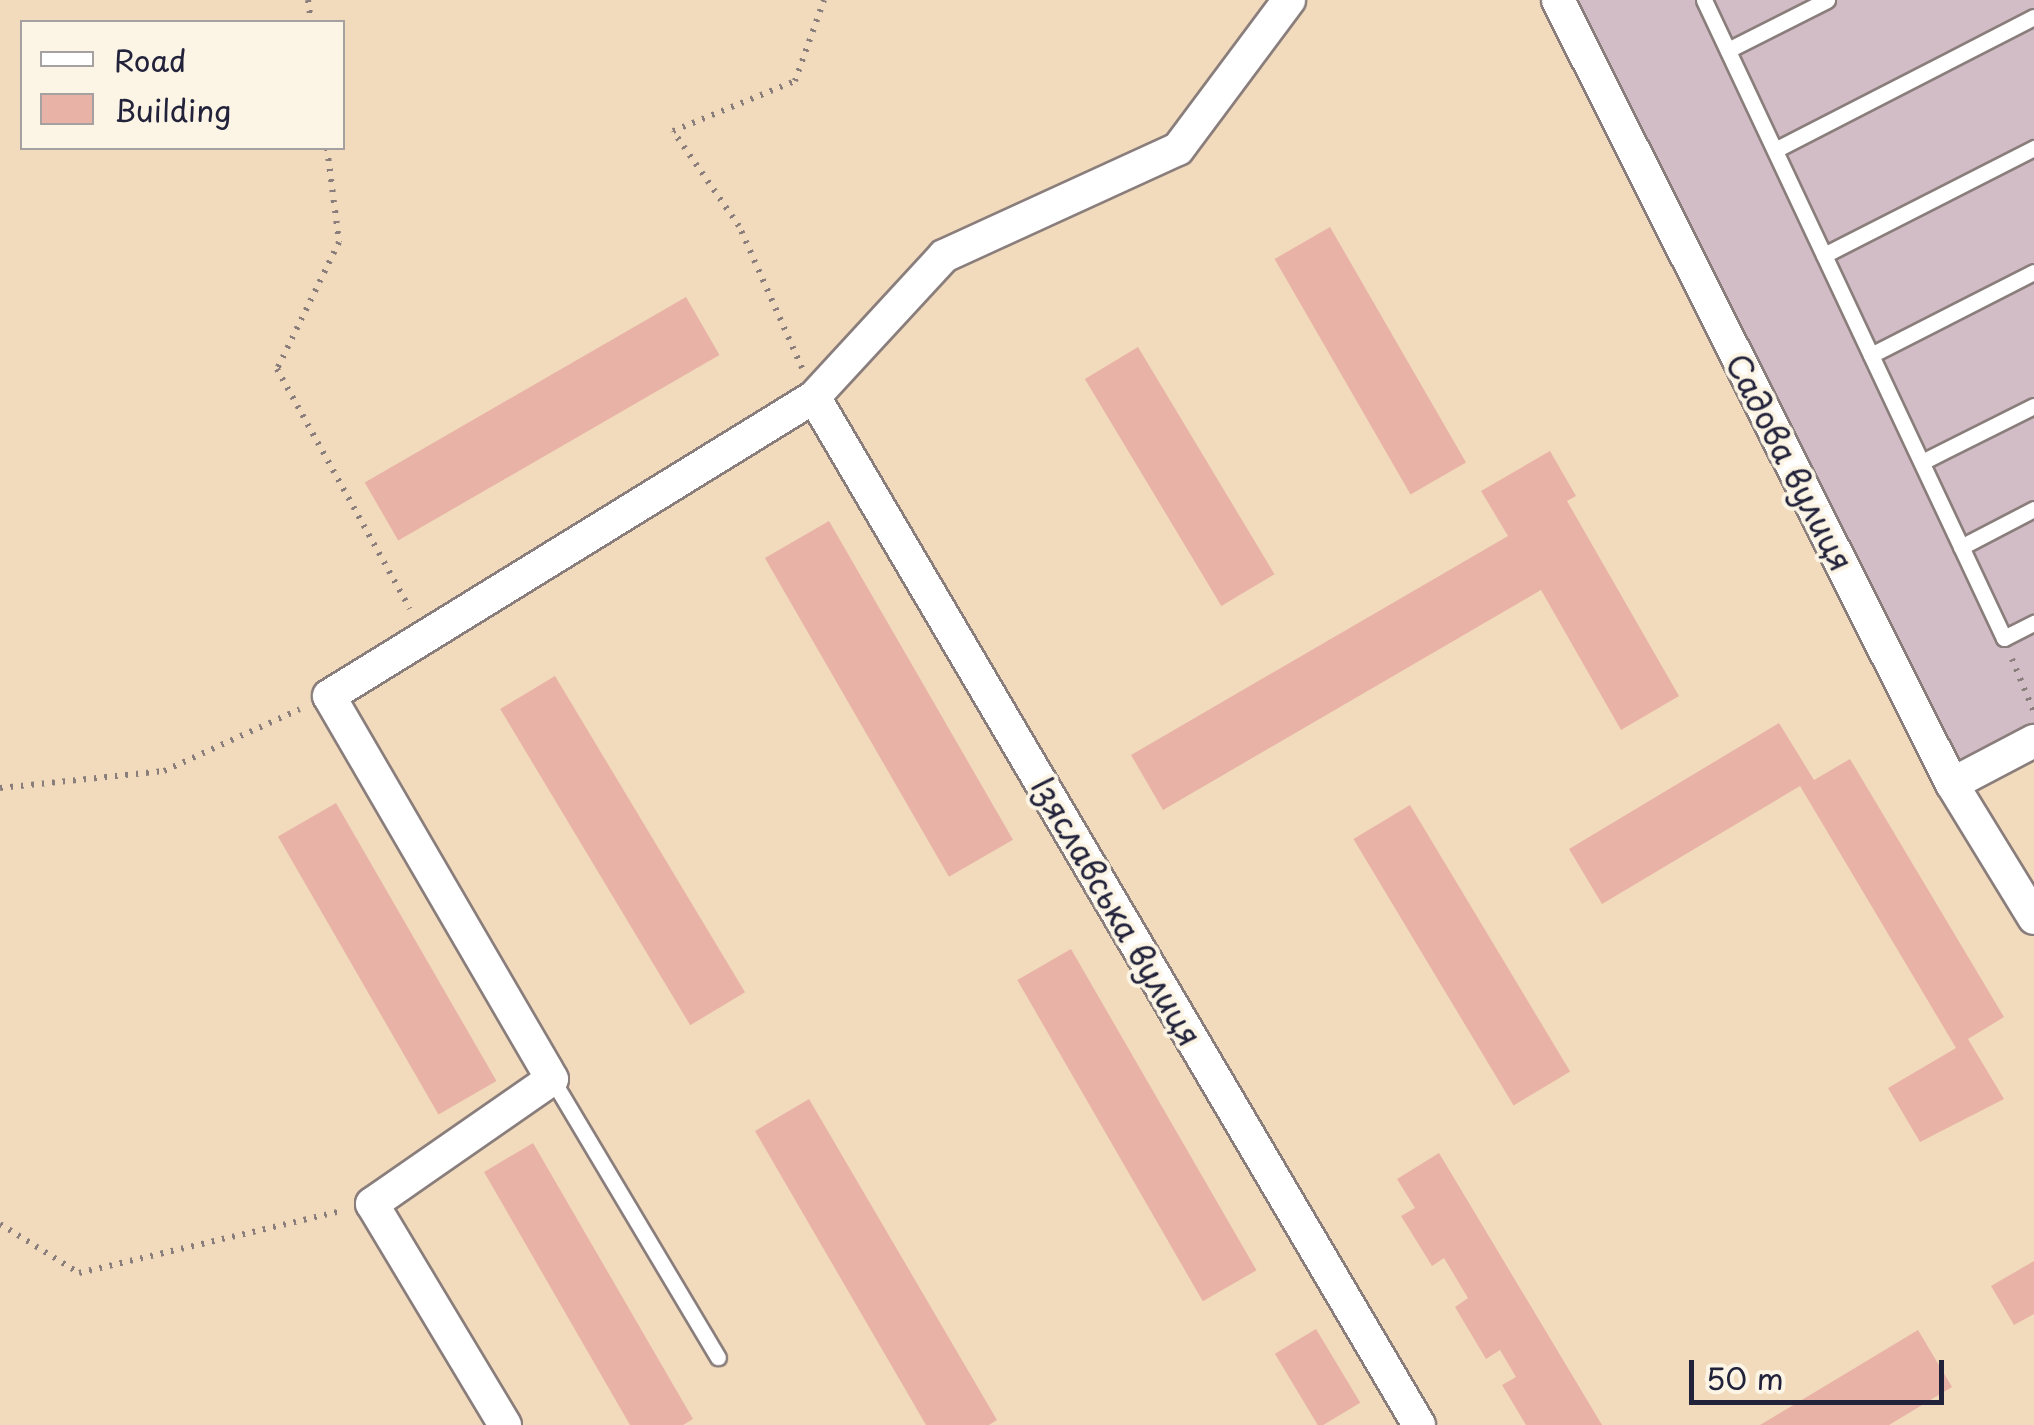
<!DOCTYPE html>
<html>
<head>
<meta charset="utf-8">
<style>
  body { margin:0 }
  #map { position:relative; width:2034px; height:1425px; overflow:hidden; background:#f2dbbc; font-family:"Playpen Sans",sans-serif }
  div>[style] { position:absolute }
  .industrial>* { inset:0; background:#d2bdc6 }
  .building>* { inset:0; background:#e8b3a6; transform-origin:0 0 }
  .path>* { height:6px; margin-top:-3px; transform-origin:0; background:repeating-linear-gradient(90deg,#8a7e7c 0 2.5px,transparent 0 10.5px) }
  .roads { filter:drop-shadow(2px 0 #8a7e7c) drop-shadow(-2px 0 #8a7e7c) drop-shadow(0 2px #8a7e7c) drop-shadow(0 -2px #8a7e7c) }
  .lane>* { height:15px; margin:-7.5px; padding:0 7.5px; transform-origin:7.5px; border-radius:7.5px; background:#fff }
  .street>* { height:32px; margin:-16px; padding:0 16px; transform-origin:16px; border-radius:16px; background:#fff }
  span { translate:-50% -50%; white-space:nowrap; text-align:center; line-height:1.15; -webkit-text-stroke:8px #fcf5e5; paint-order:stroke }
  .street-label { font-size:32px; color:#22223b }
  .legend { position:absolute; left:20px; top:20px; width:325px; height:130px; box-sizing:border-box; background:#fcf5e5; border:2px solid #a5a1a1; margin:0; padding:12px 18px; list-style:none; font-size:30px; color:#22223b }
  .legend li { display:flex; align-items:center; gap:20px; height:50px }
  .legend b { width:50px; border:2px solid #a5a1a1 }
  .scale { position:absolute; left:1689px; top:1360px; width:255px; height:45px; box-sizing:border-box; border:5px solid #22223b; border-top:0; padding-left:12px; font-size:30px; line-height:35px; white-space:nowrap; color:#22223b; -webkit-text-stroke:8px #fcf5e5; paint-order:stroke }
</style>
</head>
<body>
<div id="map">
  <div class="industrial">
    <div style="clip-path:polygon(1558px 0,2034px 0,2034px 741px,1952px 784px)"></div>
  </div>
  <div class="building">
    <div style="left:1330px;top:227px;width:272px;height:64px;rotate:60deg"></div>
    <div style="left:686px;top:297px;width:67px;height:371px;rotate:60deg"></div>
    <div style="left:1138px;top:347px;width:265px;height:62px;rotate:59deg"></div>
    <div style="clip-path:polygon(1550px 451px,1576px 496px,1567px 501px,1679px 696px,1621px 730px,1541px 590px,1163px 810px,1131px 755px,1508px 536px,1481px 491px)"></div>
    <div style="left:829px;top:521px;width:368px;height:74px;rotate:60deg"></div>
    <div style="left:555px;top:676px;width:369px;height:64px;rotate:59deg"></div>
    <div style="clip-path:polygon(1779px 723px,1814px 780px,1850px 759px,2004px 1017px,1968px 1039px,2004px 1099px,1920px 1142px,1888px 1088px,1956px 1048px,1800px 786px,1602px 904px,1569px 849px)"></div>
    <div style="left:336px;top:803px;width:321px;height:67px;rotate:60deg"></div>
    <div style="left:1410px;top:805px;width:311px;height:66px;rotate:59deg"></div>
    <div style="left:1071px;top:949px;width:371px;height:62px;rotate:60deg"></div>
    <div style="clip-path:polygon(809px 1099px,997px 1420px,989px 1425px,926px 1425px,755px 1131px)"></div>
    <div style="clip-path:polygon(533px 1143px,693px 1419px,683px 1425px,630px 1425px,484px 1172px)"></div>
    <div style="clip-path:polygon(1439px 1153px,1602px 1425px,1526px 1425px,1502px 1385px,1516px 1377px,1500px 1350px,1486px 1359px,1455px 1307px,1468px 1298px,1444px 1258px,1432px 1266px,1401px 1216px,1415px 1208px,1397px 1179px)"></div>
    <div style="clip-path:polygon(2034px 1261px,2034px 1314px,2014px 1325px,1991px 1286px)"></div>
    <div style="left:1316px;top:1329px;width:86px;height:48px;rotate:59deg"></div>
    <div style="clip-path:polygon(1918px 1330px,1952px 1387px,1889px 1425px,1760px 1425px)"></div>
  </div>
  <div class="path">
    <div style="left:308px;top:0;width:22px;rotate:82deg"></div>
    <div style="left:327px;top:148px;width:95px;rotate:82.7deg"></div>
    <div style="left:339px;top:242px;width:141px;rotate:116deg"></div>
    <div style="left:277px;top:369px;width:274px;rotate:61deg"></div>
    <div style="left:802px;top:368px;width:155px;rotate:-113.9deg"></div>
    <div style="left:739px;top:226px;width:116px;rotate:-124.8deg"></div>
    <div style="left:673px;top:131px;width:132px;rotate:-22.3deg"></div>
    <div style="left:795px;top:81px;width:86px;rotate:-70.3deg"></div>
    <div style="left:2012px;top:659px;width:57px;rotate:67.5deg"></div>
    <div style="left:0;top:788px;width:165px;rotate:-5.9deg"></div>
    <div style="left:164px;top:771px;width:149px;rotate:-24.5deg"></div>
    <div style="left:0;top:1224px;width:93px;rotate:31.8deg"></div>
    <div style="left:79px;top:1273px;width:270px;rotate:-13.3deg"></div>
  </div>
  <div class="roads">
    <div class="lane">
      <div style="left:1704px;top:0;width:705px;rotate:64.82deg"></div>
      <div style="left:2004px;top:638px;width:34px;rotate:-27deg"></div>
      <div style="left:1728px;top:50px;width:111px;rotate:-26.8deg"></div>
      <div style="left:1775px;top:150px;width:291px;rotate:-27.2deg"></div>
      <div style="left:1824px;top:255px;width:236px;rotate:-27deg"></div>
      <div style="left:1871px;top:355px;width:183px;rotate:-27deg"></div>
      <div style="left:1922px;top:462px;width:125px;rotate:-26.6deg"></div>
      <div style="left:1961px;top:547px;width:82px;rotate:-27.5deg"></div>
      <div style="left:552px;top:1079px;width:324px;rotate:59.2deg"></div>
    </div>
    <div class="street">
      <div style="left:1558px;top:0;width:877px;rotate:63.32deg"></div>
      <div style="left:1952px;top:784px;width:157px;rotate:58.5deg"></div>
      <div style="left:814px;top:397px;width:1193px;rotate:59.52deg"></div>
      <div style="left:1952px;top:784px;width:93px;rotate:-27.7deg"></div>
      <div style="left:505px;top:1425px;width:258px;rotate:-121deg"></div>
      <div style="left:372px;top:1204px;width:219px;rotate:-34.8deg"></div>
      <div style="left:552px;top:1079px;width:443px;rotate:-120.2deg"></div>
      <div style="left:329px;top:696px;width:570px;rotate:-31.65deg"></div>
      <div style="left:814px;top:397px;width:192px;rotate:-47.3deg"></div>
      <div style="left:944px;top:256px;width:257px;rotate:-24.6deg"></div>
      <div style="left:1178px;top:149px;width:186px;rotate:-53.3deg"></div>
    </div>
  </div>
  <div class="street-label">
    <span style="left:1790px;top:462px;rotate:63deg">Садова вулиця</span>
    <span style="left:1117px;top:911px;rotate:60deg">Ізяславська вулиця</span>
  </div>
  <ul class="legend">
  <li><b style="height:12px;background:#fff"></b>Road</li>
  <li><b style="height:28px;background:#e8b3a6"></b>Building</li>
  </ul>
  <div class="scale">50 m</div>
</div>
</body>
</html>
